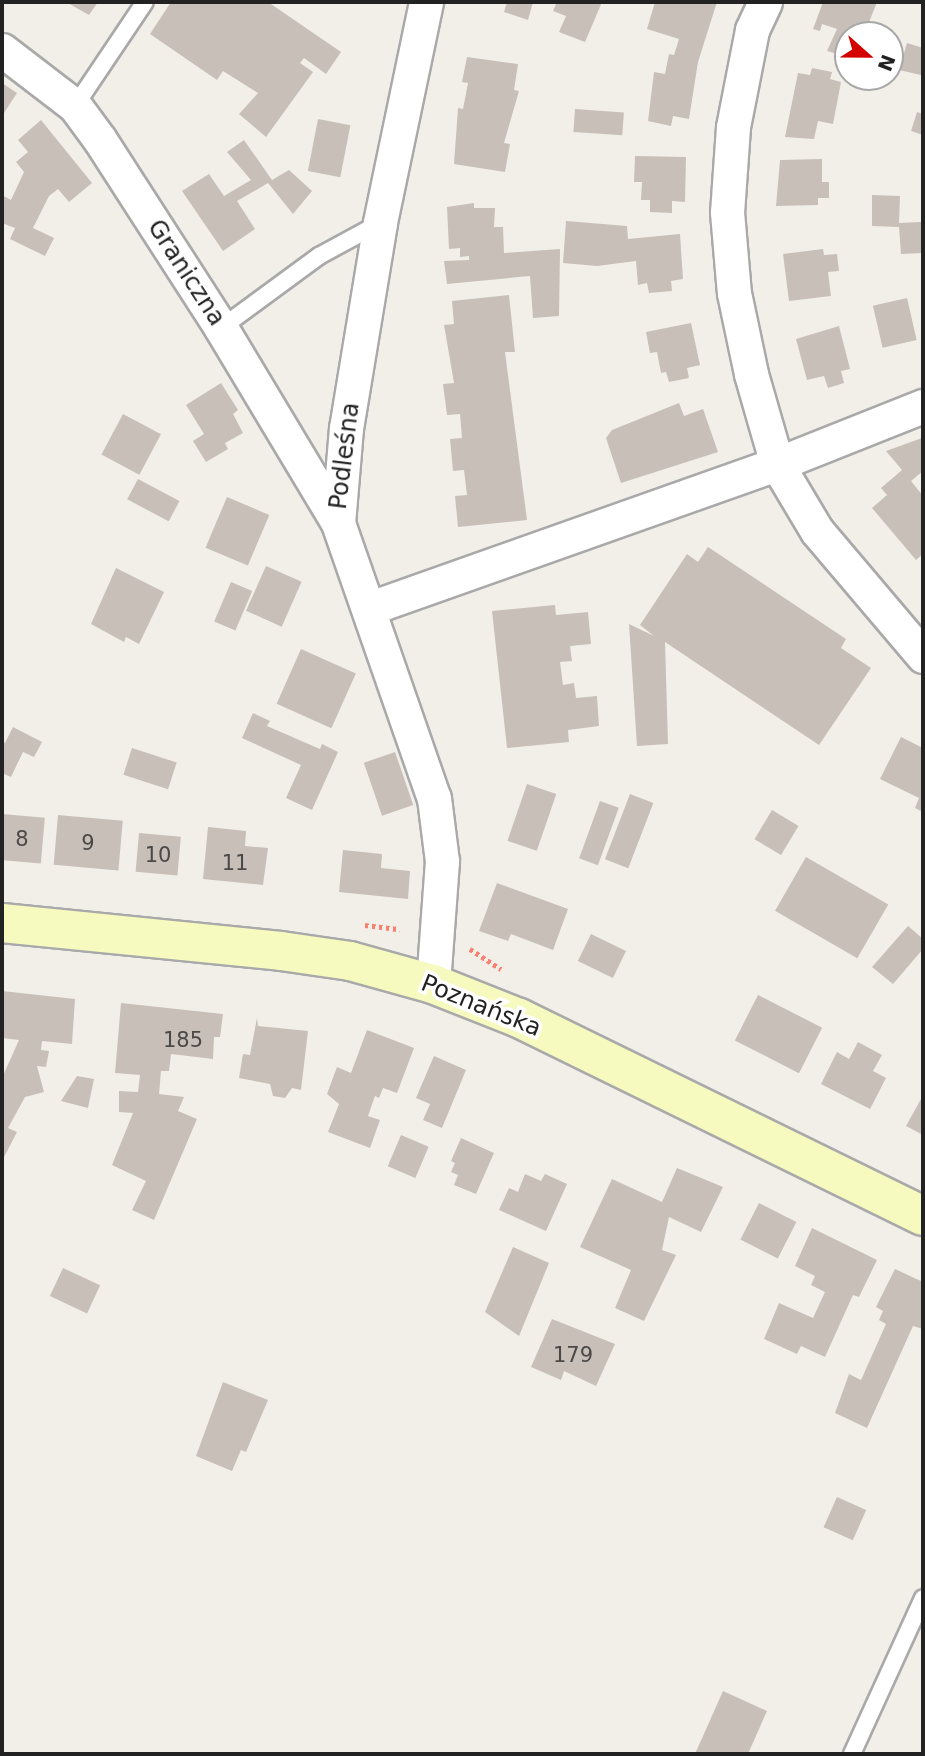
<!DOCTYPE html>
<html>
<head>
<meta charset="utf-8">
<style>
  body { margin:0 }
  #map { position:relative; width:925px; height:1756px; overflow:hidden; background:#f2efe9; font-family:"DejaVu Sans",sans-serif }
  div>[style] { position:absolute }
  .building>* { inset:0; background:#c7bfb8; transform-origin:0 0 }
  .path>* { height:4.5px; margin-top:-2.25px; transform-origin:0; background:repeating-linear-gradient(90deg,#fa8072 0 3.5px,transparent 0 7px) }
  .roads { filter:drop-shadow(2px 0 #a9a9a9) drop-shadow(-2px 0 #a9a9a9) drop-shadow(0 2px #a9a9a9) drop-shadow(0 -2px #a9a9a9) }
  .lane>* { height:16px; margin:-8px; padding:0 8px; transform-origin:8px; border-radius:8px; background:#fff }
  .street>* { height:33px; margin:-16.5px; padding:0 16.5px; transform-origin:16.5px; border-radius:16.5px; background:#fff }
  .secondary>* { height:38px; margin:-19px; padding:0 19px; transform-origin:19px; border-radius:19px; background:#f7fabf }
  span { translate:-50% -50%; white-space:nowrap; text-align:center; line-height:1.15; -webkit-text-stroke:7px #fff; paint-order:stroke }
  .number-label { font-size:21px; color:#4b4948 }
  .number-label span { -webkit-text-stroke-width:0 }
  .street-label { font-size:24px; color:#222 }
  .frame { position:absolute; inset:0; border:4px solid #222; pointer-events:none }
  .north { position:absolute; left:834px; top:21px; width:70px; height:70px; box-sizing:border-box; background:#fff; border:2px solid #a7a7a7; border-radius:50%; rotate:111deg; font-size:19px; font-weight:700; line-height:28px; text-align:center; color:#222 }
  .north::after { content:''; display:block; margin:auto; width:24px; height:32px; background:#d40000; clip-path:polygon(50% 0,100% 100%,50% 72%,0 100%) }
</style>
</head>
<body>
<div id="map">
  <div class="building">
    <div style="clip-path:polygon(66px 2px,98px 2px,89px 15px)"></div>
    <div style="clip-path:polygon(171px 2px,268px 2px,341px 52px,326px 74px,304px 58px,300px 63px,313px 72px,266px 137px,239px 114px,258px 93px,223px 71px,217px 80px,150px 34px)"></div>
    <div style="clip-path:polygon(507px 2px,533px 2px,528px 20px,504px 12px)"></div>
    <div style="clip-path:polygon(557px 2px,602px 2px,585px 42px,559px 32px,566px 16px,553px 11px)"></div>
    <div style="clip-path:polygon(655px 2px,717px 2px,698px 62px,689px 119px,673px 116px,671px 126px,648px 121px,654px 72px,665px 74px,669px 54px,674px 55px,679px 39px,647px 29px)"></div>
    <div style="clip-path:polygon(823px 2px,877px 2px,864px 35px,848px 35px,848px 57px,827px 51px,837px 29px,822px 24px,820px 31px,813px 29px)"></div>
    <div style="clip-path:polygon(907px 43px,923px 48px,921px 75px,899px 70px)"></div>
    <div style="clip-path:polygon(467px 57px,518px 64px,514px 90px,519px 91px,504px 143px,510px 144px,505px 172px,454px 164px,458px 108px,463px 109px,468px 83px,462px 82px)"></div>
    <div style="clip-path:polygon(812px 68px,832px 72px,830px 79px,841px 82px,833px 124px,818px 121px,814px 139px,785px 137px,798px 73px,810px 75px)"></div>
    <div style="clip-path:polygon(2px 83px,17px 93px,2px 116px)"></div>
    <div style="left:575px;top:109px;width:49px;height:23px;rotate:4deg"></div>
    <div style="clip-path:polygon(917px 112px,923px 114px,923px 135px,911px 131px)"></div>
    <div style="left:318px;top:119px;width:33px;height:53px;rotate:11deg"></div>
    <div style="clip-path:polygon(41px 120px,92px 183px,69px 202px,58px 189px,49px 196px,33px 228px,54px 238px,45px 256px,10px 239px,15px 228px,2px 223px,2px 195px,11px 200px,24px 172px,16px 162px,28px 152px,18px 140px)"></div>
    <div style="clip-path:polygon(244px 140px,272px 180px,289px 170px,312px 191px,293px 214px,268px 183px,237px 201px,255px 229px,223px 251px,182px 191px,209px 174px,224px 196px,251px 180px,227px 152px)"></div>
    <div style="clip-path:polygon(635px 156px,686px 157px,685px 202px,672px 201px,672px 213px,650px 212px,650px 200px,641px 200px,642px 182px,634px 182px)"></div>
    <div style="clip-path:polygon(822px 159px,822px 182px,829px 182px,829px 198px,818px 198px,818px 205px,776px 206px,780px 160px)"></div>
    <div style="clip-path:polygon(872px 195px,900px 196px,899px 223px,921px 222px,923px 253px,901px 254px,899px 227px,872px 226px)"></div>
    <div style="clip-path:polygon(474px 203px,474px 208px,495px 208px,494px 227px,503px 227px,504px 253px,560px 249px,559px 316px,533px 318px,530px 276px,447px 284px,444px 261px,469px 260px,469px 256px,460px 257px,460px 248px,449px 249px,447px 207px)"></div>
    <div style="clip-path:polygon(566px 221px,627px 226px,628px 239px,680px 234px,683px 279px,671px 281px,672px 291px,649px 293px,647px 283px,638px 285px,636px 261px,597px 266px,563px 263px)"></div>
    <div style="clip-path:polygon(823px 249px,824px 255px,837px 254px,839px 271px,828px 272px,831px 296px,789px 301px,783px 254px)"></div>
    <div style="clip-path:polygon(509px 295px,515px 352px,505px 352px,527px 520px,458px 527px,455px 496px,467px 495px,464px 470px,453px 471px,450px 439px,462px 438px,460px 414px,447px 415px,443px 384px,454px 383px,444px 325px,454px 324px,452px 301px)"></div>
    <div style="left:907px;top:298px;width:43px;height:35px;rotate:77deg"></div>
    <div style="clip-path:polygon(691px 323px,700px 365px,687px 368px,689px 378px,669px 382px,666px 372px,661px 373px,657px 352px,650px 353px,646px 332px)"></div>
    <div style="clip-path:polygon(839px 326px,850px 369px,841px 371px,844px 383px,828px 388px,824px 376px,807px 380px,796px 339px)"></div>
    <div style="clip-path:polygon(221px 383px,238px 410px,233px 414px,243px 433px,225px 443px,228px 449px,206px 462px,193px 441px,204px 434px,186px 405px)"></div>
    <div style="clip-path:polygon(679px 403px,684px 416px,703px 409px,718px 452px,621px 483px,606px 438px,612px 430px)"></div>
    <div style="left:123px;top:414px;width:43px;height:46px;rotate:28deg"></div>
    <div style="clip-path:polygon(922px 438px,923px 471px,911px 481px,923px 496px,923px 554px,916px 560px,872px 508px,887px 495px,881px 488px,902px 470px,886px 451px)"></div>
    <div style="left:138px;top:479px;width:47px;height:23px;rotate:28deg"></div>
    <div style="left:227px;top:497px;width:46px;height:55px;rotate:23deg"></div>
    <div style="clip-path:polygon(708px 547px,846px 639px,841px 648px,871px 668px,819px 745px,665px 642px,668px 744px,637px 746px,629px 624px,654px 636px,640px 625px,687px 554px,698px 562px)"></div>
    <div style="left:266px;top:566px;width:39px;height:49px;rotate:24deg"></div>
    <div style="clip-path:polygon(116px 568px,164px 592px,139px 644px,126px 637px,124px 642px,91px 624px)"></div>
    <div style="left:231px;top:582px;width:23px;height:43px;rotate:23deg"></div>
    <div style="clip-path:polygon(555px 605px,556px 615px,588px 612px,591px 644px,570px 646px,572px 661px,560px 662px,563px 685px,574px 683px,576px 698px,597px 696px,599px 726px,568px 730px,569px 742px,507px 748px,492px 611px)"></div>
    <div style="left:301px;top:649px;width:60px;height:60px;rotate:24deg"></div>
    <div style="clip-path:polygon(253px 713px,270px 721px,267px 726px,320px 749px,322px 744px,338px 752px,312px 810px,286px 798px,301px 765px,242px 738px)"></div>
    <div style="clip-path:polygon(13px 727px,42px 742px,34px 757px,23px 752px,11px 777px,2px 773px,2px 741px,5px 743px)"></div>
    <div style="clip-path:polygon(901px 737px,923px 748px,923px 812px,915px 808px,919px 798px,880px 779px)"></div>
    <div style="left:132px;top:748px;width:47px;height:28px;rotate:18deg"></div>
    <div style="left:395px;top:752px;width:56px;height:33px;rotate:71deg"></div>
    <div style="left:527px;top:784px;width:31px;height:60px;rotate:19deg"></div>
    <div style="left:630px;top:794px;width:25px;height:70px;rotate:21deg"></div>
    <div style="left:600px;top:801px;width:20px;height:61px;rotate:20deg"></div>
    <div style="left:772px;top:810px;width:31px;height:34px;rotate:31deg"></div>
    <div style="left:2px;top:814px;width:43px;height:46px;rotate:5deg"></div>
    <div style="left:58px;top:815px;width:65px;height:50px;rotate:5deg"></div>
    <div style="clip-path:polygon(208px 827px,246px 831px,245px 846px,268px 848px,263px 885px,203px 879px)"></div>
    <div style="left:139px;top:833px;width:42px;height:39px;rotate:5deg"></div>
    <div style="clip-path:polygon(343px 850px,382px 854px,381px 868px,410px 871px,408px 899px,339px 892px)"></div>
    <div style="left:806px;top:857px;width:95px;height:62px;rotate:30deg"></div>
    <div style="clip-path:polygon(497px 883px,568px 909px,553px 950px,511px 934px,508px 941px,479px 931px)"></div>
    <div style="clip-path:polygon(908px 926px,923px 939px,923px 949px,893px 984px,872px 967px)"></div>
    <div style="left:591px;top:934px;width:39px;height:30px;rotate:26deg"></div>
    <div style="clip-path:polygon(2px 991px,75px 999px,72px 1044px,42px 1041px,41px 1050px,49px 1051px,46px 1067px,37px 1066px,44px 1092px,25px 1097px,8px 1128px,17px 1132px,2px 1161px,2px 1078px,19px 1040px,2px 1038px)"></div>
    <div style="left:758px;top:995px;width:72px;height:51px;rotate:27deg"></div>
    <div style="clip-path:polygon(121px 1003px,223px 1014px,220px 1037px,214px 1037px,213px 1059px,171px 1054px,169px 1071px,161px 1071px,159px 1094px,184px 1097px,178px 1111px,197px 1119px,154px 1220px,132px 1210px,146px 1181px,112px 1165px,133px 1113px,119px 1112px,119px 1091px,138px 1092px,140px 1075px,115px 1073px)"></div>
    <div style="clip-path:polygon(257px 1018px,258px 1026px,308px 1031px,301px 1090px,292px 1088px,285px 1098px,273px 1096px,270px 1084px,239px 1078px,243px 1054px,250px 1055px)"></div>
    <div style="clip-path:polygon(367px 1030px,414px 1048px,397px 1093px,383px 1088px,379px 1098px,375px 1096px,368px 1116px,380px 1120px,370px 1148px,328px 1132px,339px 1104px,327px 1094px,337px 1067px,351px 1073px)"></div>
    <div style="clip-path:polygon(858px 1042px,882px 1055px,873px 1071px,886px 1078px,870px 1109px,821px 1084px,837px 1052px,849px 1059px)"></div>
    <div style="clip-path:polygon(434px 1056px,466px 1070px,442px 1128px,423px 1120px,430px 1104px,416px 1098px)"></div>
    <div style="clip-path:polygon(77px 1076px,94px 1079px,88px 1108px,61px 1101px)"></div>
    <div style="clip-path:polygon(921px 1099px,923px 1100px,923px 1135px,906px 1126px)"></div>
    <div style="left:401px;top:1135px;width:30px;height:34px;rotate:23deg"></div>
    <div style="clip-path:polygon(461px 1138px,494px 1153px,476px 1194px,454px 1185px,458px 1175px,451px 1172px,455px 1163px,451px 1161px)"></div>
    <div style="clip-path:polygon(677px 1168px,723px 1187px,701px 1232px,669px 1217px,662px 1250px,676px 1255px,644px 1321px,615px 1308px,631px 1270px,580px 1247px,612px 1179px,662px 1202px)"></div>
    <div style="clip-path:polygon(525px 1174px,541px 1181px,545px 1174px,567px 1184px,546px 1231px,499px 1210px,509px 1188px,518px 1192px)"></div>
    <div style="left:759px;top:1203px;width:42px;height:41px;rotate:27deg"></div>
    <div style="clip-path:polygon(812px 1228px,877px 1260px,859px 1297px,853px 1295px,825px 1357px,801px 1346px,797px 1354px,764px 1339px,779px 1303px,813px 1318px,825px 1292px,811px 1285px,815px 1276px,795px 1266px)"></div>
    <div style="clip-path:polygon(513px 1247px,549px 1263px,519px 1336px,485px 1312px)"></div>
    <div style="left:63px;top:1268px;width:41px;height:31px;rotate:25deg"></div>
    <div style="clip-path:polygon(895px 1269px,923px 1282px,923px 1329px,913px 1326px,867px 1428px,835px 1413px,849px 1374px,861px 1380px,886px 1324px,879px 1320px,883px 1311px,876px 1307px)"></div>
    <div style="clip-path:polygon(552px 1319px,615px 1344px,596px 1386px,564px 1371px,561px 1380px,531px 1367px)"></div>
    <div style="clip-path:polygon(223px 1382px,268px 1400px,246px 1452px,241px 1450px,232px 1471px,196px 1456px)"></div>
    <div style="left:837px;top:1497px;width:32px;height:33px;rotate:24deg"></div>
    <div style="clip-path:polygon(723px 1691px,767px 1711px,748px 1754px,695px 1754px)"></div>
  </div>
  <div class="path">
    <div style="left:365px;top:925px;width:35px;rotate:7deg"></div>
    <div style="left:470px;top:949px;width:37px;rotate:33deg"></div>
  </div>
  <div class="roads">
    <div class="lane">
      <div style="left:75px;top:106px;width:125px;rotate:-56.1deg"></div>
      <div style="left:221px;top:328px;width:122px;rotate:-36.3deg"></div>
      <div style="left:319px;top:256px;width:67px;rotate:-28.5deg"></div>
      <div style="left:852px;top:1754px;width:171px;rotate:-65.5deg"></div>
    </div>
    <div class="street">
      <div style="left:426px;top:2px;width:226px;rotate:101.8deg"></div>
      <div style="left:380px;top:223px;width:208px;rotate:99.4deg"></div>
      <div style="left:346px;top:428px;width:95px;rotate:94.8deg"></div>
      <div style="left:338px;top:523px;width:291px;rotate:70.8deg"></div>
      <div style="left:434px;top:798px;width:64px;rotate:82.8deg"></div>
      <div style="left:442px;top:861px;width:123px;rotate:94.2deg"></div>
      <div style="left:765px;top:2px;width:31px;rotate:115deg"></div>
      <div style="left:752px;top:30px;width:99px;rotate:101.1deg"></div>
      <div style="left:733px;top:127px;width:85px;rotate:94deg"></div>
      <div style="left:727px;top:212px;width:81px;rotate:85.1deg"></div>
      <div style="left:734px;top:293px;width:83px;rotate:78.1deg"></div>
      <div style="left:751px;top:374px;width:94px;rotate:73.9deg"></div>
      <div style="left:777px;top:464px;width:78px;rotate:59.2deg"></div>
      <div style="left:817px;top:531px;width:164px;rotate:49.7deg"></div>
      <div style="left:2px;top:50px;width:92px;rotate:37.5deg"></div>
      <div style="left:75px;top:106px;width:42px;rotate:53.7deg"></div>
      <div style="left:100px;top:140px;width:224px;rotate:57.2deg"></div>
      <div style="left:221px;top:328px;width:227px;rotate:59deg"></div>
      <div style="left:370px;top:608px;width:432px;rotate:-19.5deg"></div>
      <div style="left:777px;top:464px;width:157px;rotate:-21.7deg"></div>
    </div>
    <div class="secondary">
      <div style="left:2px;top:923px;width:280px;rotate:5.7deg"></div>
      <div style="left:281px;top:951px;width:70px;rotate:8.2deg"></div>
      <div style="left:350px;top:961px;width:86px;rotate:15.5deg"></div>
      <div style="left:433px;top:984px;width:92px;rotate:21.6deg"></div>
      <div style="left:519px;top:1018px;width:450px;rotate:26.1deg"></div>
    </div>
  </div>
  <div class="number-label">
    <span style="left:22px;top:839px">8</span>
    <span style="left:88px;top:843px">9</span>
    <span style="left:158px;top:855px">10</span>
    <span style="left:235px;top:863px">11</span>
    <span style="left:183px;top:1040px">185</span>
    <span style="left:573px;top:1355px">179</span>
  </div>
  <div class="street-label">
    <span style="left:186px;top:273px;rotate:57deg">Graniczna</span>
    <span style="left:345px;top:456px;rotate:-83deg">Podleśna</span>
    <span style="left:481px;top:1006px;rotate:22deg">Poznańska</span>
  </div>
  <div class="frame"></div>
  <div class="north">N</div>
</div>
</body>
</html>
